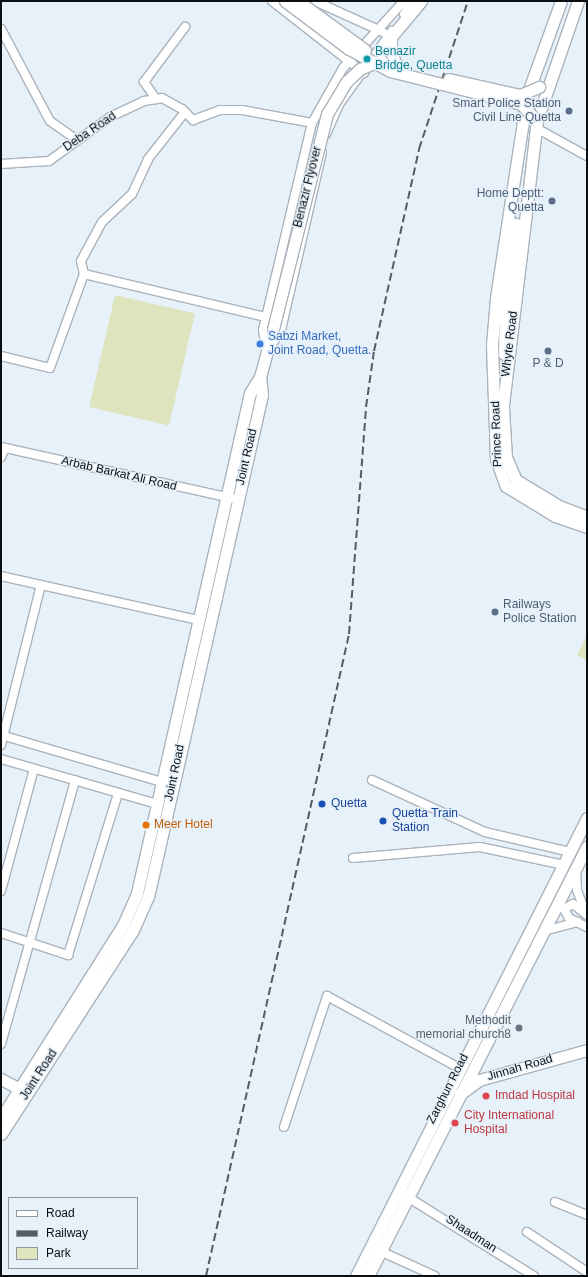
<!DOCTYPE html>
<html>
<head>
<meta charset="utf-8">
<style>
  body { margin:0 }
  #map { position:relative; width:588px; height:1277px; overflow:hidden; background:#e7f1fa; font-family:Helvetica,sans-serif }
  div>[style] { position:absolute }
  .green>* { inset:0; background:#dee4bd; transform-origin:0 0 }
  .roads { filter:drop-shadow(1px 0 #aab3bc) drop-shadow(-1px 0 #aab3bc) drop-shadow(0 1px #aab3bc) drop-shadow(0 -1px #aab3bc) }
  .minor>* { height:8px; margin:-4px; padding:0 4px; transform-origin:4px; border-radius:4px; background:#fff }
  .major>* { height:11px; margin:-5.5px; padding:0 5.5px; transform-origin:5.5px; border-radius:5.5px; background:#fff }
  .rail>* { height:2px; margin-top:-1px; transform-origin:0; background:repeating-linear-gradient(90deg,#565c61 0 8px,transparent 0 12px) }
  .bridges { filter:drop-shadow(1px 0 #aab3bc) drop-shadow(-1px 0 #aab3bc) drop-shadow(0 1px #aab3bc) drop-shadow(0 -1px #aab3bc) }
  .major-bridge>* { height:11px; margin:-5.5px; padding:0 5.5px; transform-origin:5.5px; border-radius:5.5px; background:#fff }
  .dots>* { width:11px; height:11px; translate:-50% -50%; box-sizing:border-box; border:2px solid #e7f1fa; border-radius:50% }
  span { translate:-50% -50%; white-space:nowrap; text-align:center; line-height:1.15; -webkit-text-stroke:3px #e7f1fa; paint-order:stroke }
  .culture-label { font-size:12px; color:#0d838f }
  .left { translate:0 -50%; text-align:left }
  .service-label { font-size:12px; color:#4e5e75 }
  .right { translate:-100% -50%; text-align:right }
  .street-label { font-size:12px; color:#0b0f12 }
  .shop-label { font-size:12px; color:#366cbe }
  .transit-label { font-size:12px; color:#164399 }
  .food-label { font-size:12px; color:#c56008 }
  .worship-label { font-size:12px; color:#5b616d }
  .health-label { font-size:12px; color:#be3a42 }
  .frame { position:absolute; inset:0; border:2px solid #0b0f12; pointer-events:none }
  .legend { position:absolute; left:8px; top:1197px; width:130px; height:72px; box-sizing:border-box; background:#e7f1fa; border:1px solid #8f979d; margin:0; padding:5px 7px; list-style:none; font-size:12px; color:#0b0f12 }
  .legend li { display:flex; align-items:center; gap:8px; height:20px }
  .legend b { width:20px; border:1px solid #8f979d }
</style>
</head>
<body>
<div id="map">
  <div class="green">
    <div style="left:115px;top:295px;width:82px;height:115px;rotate:13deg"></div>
    <div style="clip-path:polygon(587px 635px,587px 661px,577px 655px)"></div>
  </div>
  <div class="roads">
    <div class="minor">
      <div style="left:272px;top:1px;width:117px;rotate:38deg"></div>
      <div style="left:315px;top:1px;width:75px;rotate:24.5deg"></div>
      <div style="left:404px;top:14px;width:16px;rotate:-55deg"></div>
      <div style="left:1px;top:29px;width:104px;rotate:62deg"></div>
      <div style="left:50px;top:121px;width:33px;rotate:35deg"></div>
      <div style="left:156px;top:99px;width:21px;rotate:-125deg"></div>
      <div style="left:144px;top:82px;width:69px;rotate:-53.3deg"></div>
      <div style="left:536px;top:128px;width:58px;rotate:28.8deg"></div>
      <div style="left:326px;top:134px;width:34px;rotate:-66deg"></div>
      <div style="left:340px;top:103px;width:89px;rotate:-54.2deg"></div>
      <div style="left:1px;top:164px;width:48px;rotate:-3.6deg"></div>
      <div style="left:49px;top:161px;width:75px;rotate:-35.8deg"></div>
      <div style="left:110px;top:117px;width:38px;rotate:-25deg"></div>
      <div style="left:144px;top:101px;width:18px;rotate:-9deg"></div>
      <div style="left:162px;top:98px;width:23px;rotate:29deg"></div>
      <div style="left:182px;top:109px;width:16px;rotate:45deg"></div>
      <div style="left:193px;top:120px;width:29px;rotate:-20deg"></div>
      <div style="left:220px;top:110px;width:22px"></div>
      <div style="left:242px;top:110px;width:71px;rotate:10.5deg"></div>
      <div style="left:84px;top:274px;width:187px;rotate:13.3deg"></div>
      <div style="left:271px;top:346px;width:19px;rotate:-58deg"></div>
      <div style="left:281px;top:330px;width:182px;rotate:-77deg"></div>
      <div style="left:266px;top:349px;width:19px;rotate:-99deg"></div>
      <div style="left:263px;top:330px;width:213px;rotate:-76.7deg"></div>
      <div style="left:312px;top:123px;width:63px;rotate:-60.6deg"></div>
      <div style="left:343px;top:68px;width:91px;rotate:-47.7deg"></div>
      <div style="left:1px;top:356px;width:50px;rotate:13.8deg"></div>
      <div style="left:50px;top:368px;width:100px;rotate:-70.1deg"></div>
      <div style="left:84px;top:274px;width:13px;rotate:-103deg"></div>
      <div style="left:81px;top:261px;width:44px;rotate:-61.7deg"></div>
      <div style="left:102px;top:222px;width:41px;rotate:-43deg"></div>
      <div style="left:132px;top:194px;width:38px;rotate:-65deg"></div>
      <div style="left:148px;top:159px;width:60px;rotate:-51.8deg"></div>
      <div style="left:1px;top:447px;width:236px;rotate:12.5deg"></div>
      <div style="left:1px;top:457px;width:10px;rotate:-66deg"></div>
      <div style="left:1px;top:576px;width:202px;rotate:12.6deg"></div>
      <div style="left:1px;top:735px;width:168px;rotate:16.3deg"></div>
      <div style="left:1px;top:745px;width:165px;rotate:-76deg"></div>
      <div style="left:1px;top:759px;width:162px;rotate:16.1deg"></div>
      <div style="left:372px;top:780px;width:124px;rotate:24.7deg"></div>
      <div style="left:485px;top:832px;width:87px;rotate:13.2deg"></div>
      <div style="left:353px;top:858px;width:127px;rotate:-5deg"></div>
      <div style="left:480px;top:847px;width:86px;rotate:12.1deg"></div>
      <div style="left:576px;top:869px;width:21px;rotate:87deg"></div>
      <div style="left:577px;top:890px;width:23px;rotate:70deg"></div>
      <div style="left:1px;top:891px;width:126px;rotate:-74.9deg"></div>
      <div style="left:587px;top:915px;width:18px;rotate:-142deg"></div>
      <div style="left:573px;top:904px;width:10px;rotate:151deg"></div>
      <div style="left:564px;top:909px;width:10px;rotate:61deg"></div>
      <div style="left:569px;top:918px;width:20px;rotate:27deg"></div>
      <div style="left:544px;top:931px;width:35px;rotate:-15deg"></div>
      <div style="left:1px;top:933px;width:71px;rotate:18.2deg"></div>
      <div style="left:68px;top:955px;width:170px;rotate:-72.8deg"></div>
      <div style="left:1px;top:1044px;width:274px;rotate:-74.3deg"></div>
      <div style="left:284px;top:1127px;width:138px;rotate:-71.8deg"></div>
      <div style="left:327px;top:996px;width:150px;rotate:28.6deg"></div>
      <div style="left:406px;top:1196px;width:151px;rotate:32deg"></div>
      <div style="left:555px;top:1202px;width:35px;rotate:22deg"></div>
      <div style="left:527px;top:1232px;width:72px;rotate:33.7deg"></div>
      <div style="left:380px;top:1251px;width:60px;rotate:24.4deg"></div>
    </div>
    <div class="major">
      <div style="left:561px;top:1px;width:100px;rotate:109.9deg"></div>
      <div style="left:527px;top:95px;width:205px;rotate:98.7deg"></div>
      <div style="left:496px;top:298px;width:47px;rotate:94.9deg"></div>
      <div style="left:492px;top:345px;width:114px;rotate:88deg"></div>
      <div style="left:496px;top:459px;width:29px;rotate:70deg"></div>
      <div style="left:506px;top:486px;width:57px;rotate:31.5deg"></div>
      <div style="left:555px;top:516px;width:34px;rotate:19deg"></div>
      <div style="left:578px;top:1px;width:126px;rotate:109deg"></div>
      <div style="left:537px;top:120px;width:289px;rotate:96.8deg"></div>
      <div style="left:503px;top:407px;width:50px;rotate:86.6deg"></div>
      <div style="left:506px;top:457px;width:25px;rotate:67deg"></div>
      <div style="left:516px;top:480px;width:50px;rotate:31.2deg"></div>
      <div style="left:559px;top:506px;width:30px;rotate:21deg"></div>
      <div style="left:397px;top:66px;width:14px;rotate:-115deg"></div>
      <div style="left:391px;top:53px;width:16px;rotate:-90deg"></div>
      <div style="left:391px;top:37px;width:47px;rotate:-50.2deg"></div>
      <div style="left:504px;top:354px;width:47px;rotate:-88.8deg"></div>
      <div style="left:505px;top:307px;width:84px;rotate:-82.5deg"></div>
      <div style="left:1px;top:1079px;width:27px;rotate:28deg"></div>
      <div style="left:460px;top:1094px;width:24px;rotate:-36deg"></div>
      <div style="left:479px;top:1080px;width:112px;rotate:-15.5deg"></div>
      <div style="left:1px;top:1118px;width:228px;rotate:-57.7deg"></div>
      <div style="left:123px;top:925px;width:35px;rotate:-66deg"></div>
      <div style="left:137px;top:893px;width:513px;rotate:-77.27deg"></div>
      <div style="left:250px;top:393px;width:19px;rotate:-58deg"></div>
      <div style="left:260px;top:377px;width:50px;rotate:-74.8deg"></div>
      <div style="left:1px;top:1134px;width:243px;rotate:-57.1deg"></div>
      <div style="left:133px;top:930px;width:36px;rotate:-66deg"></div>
      <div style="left:148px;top:897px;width:515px;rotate:-77.21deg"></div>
      <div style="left:262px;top:395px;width:18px;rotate:-96deg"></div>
      <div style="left:356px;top:1276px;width:513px;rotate:-63.24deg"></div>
      <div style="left:368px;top:1276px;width:482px;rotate:-63deg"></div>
    </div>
  </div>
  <div class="rail">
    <div style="left:206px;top:1276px;width:658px;rotate:-77.44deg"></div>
    <div style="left:349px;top:634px;width:228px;rotate:-85.7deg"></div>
    <div style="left:366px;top:407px;width:57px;rotate:-81.9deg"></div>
    <div style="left:374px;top:351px;width:207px;rotate:-77.4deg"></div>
    <div style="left:419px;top:149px;width:156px;rotate:-71.7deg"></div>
  </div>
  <div class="bridges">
    <div class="major-bridge">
      <div style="left:285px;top:1px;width:80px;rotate:36.9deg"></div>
      <div style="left:349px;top:49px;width:47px;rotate:28.2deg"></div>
      <div style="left:390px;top:71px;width:135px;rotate:14.1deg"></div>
      <div style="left:521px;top:104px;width:16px;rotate:47deg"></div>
      <div style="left:298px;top:1px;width:83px;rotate:36.2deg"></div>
      <div style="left:449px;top:79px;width:73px;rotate:12.7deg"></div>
      <div style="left:520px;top:95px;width:21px;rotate:-23deg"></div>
      <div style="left:273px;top:329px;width:222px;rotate:-75.9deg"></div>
      <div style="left:327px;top:114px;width:37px;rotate:-59deg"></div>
      <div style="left:346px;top:82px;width:19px;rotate:-43deg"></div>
      <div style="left:360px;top:69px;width:23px;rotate:-23deg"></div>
    </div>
  </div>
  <div class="dots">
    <div style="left:367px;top:59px;background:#0f9aa8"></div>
    <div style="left:569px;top:111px;background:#5c6f8a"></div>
    <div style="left:552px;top:201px;background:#5c6f8a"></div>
    <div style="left:260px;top:344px;background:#3f7fe0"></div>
    <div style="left:548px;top:351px;background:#5c6f8a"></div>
    <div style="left:495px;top:612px;background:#5c6f8a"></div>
    <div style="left:322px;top:804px;background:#1a4fb4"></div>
    <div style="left:383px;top:821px;background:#1a4fb4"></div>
    <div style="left:146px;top:825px;background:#e8710a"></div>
    <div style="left:519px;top:1028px;background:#6b7280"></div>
    <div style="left:486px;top:1096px;background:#e0444e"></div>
    <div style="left:455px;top:1123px;background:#e0444e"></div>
  </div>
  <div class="culture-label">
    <span class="left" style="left:375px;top:59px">Benazir<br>Bridge, Quetta</span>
  </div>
  <div class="service-label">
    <span class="right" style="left:561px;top:111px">Smart Police Station<br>Civil Line Quetta</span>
    <span class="right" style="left:544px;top:201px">Home Deptt:<br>Quetta</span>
    <span style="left:548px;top:364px">P &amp; D</span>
    <span class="left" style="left:503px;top:612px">Railways<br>Police Station</span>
  </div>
  <div class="street-label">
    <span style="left:90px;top:132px;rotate:-34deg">Deba Road</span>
    <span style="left:308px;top:187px;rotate:-76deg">Benazir Flyover</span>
    <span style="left:510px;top:344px;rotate:-83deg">Whyte Road</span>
    <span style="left:497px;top:434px;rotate:-92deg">Prince Road</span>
    <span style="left:247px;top:457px;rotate:-77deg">Joint Road</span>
    <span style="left:119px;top:474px;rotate:13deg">Arbab Barkat Ali Road</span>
    <span style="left:175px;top:773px;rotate:-78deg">Joint Road</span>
    <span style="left:520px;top:1068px;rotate:-16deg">Jinnah Road</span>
    <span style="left:39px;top:1075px;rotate:-57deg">Joint Road</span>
    <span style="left:448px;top:1089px;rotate:-63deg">Zarghun Road</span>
    <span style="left:471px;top:1234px;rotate:33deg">Shaadman</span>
  </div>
  <div class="shop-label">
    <span class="left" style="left:268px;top:344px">Sabzi Market,<br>Joint Road, Quetta.</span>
  </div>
  <div class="transit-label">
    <span class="left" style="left:331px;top:804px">Quetta</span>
    <span class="left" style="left:392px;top:821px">Quetta Train<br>Station</span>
  </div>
  <div class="food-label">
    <span class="left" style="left:154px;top:825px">Meer Hotel</span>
  </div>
  <div class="worship-label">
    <span class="right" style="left:511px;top:1028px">Methodit<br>memorial church8</span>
  </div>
  <div class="health-label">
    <span class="left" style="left:495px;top:1096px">Imdad Hospital</span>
    <span class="left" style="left:464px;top:1123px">City International<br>Hospital</span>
  </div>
  <div class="frame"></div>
  <ul class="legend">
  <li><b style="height:5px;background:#fff"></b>Road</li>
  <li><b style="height:5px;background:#565c61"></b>Railway</li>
  <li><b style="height:11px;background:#dee4bd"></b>Park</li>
  </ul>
</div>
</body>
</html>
